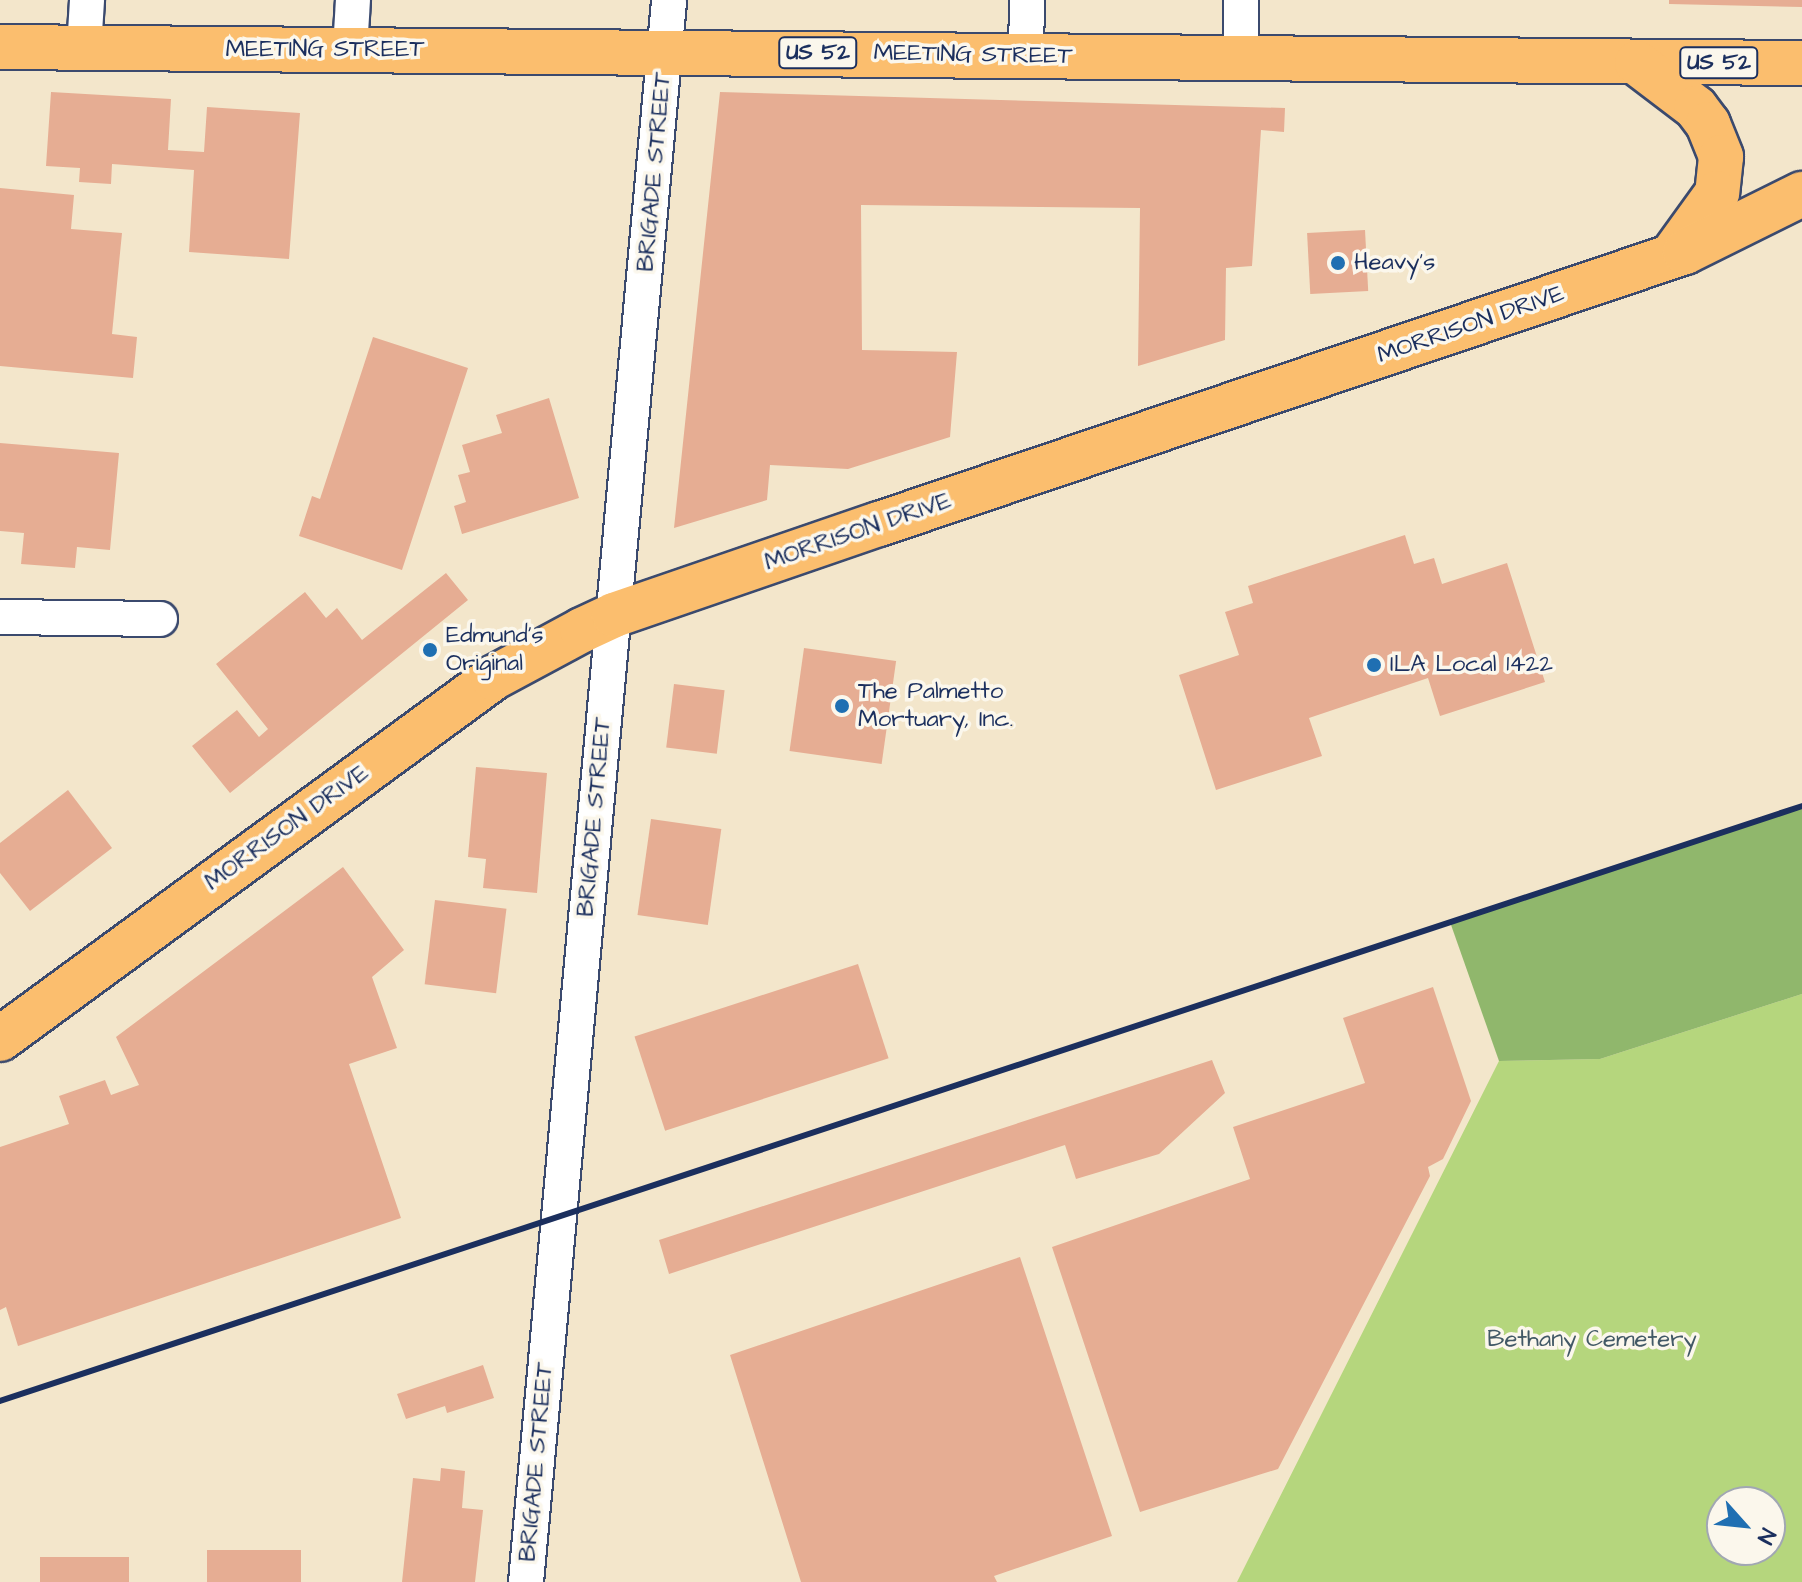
<!DOCTYPE html>
<html>
<head>
<meta charset="utf-8">
<style>
  body { margin:0 }
  #map { position:relative; width:1802px; height:1582px; overflow:hidden; background:#f3e6cb; font-family:"Architects Daughter",sans-serif }
  div>[style] { position:absolute }
  .green>* { inset:0; background:#b5d67d }
  .forest>* { inset:0; background:#90b76c }
  .building>* { inset:0; background:#e6ad93; transform-origin:0 0 }
  .roads { filter:drop-shadow(2px 0 #3b4a6e) drop-shadow(-2px 0 #3b4a6e) drop-shadow(0 2px #3b4a6e) drop-shadow(0 -2px #3b4a6e) }
  .minor>* { height:34px; margin:-17px; padding:0 17px; transform-origin:17px; border-radius:17px; background:#fff }
  .major>* { height:44px; margin:-22px; padding:0 22px; transform-origin:22px; border-radius:22px; background:#fbbe6e }
  .rail>* { height:6px; margin:-3px; padding:0 3px; transform-origin:3px; border-radius:3px; background:#1b2f5e }
  .dots>* { width:22px; height:22px; translate:-50% -50%; box-sizing:border-box; border:4px solid #fbf7ec; border-radius:50% }
  span { translate:-50% -50%; white-space:nowrap; text-align:center; line-height:1.15; -webkit-text-stroke:7px #fbf7ec; paint-order:stroke }
  .shield-label span { padding:2px 6px; background:#fbf7ec; border:2px solid; border-radius:6px; -webkit-text-stroke-width:0 }
  .shield-label { font-size:22px; color:#1b2f5e; font-weight:700 }
  .street-label { font-size:24px; color:#1b2f5e }
  .poi-label { font-size:24px; color:#1b2f5e }
  .left { translate:0 -50%; text-align:left }
  .park-label { font-size:24px; color:#425966 }
  .north { position:absolute; left:1706px; top:1486px; width:80px; height:80px; box-sizing:border-box; background:#fbf7ec; border:2px solid #a1a7b3; border-radius:50%; rotate:117deg; font-size:22px; font-weight:700; line-height:32px; text-align:center; color:#1b2f5e }
  .north::after { content:''; display:block; margin:auto; width:28px; height:36px; background:#1f6fb2; clip-path:polygon(50% 0,100% 100%,50% 72%,0 100%) }
</style>
</head>
<body>
<div id="map">
  <div class="green">
    <div style="clip-path:polygon(evenodd,1802px 994px,1802px 1582px,1237px 1582px,1499px 1061px,1600px 1059px,1802px 994px,1722px 1502px,1770px 1502px,1770px 1550px,1722px 1550px,1722px 1502px)"></div>
  </div>
  <div class="forest">
    <div style="clip-path:polygon(1802px 806px,1802px 994px,1600px 1059px,1499px 1061px,1450px 922px)"></div>
  </div>
  <div class="building">
    <div style="clip-path:polygon(1669px 0,1802px 0,1802px 7px,1669px 4px)"></div>
    <div style="clip-path:polygon(51px 92px,171px 99px,168px 150px,204px 152px,207px 107px,300px 113px,289px 259px,189px 252px,194px 170px,112px 164px,111px 184px,79px 182px,80px 168px,46px 166px)"></div>
    <div style="clip-path:polygon(720px 92px,1285px 108px,1284px 132px,1261px 130px,1252px 266px,1226px 268px,1225px 340px,1138px 366px,1140px 208px,861px 205px,862px 350px,957px 352px,950px 437px,848px 469px,770px 465px,767px 500px,674px 528px)"></div>
    <div style="clip-path:polygon(0 188px,74px 195px,71px 229px,122px 233px,112px 334px,137px 337px,133px 378px,0 366px)"></div>
    <div style="left:1365px;top:230px;width:61px;height:58px;rotate:87deg"></div>
    <div style="clip-path:polygon(373px 337px,468px 368px,402px 570px,299px 536px,312px 496px,320px 499px)"></div>
    <div style="clip-path:polygon(549px 398px,579px 498px,462px 534px,454px 506px,466px 502px,458px 475px,470px 472px,462px 445px,502px 433px,496px 415px)"></div>
    <div style="clip-path:polygon(0 443px,119px 453px,110px 550px,77px 547px,75px 568px,21px 564px,24px 533px,0 531px)"></div>
    <div style="clip-path:polygon(1405px 535px,1414px 564px,1434px 558px,1442px 584px,1507px 563px,1545px 682px,1440px 716px,1428px 678px,1309px 718px,1322px 756px,1216px 790px,1179px 675px,1239px 655px,1225px 612px,1253px 603px,1248px 586px)"></div>
    <div style="clip-path:polygon(446px 573px,468px 600px,230px 793px,192px 746px,237px 710px,259px 737px,268px 729px,216px 664px,305px 592px,326px 618px,337px 608px,362px 640px)"></div>
    <div style="left:804px;top:648px;width:93px;height:104px;rotate:8deg"></div>
    <div style="left:674px;top:684px;width:51px;height:64px;rotate:7deg"></div>
    <div style="clip-path:polygon(476px 767px,547px 773px,537px 893px,483px 888px,486px 859px,468px 857px)"></div>
    <div style="clip-path:polygon(68px 790px,112px 848px,30px 911px,0 873px,0 843px)"></div>
    <div style="left:651px;top:819px;width:71px;height:97px;rotate:8deg"></div>
    <div style="clip-path:polygon(343px 867px,404px 950px,372px 977px,397px 1048px,349px 1064px,401px 1218px,18px 1346px,6px 1307px,0 1310px,0 1147px,69px 1124px,59px 1096px,105px 1080px,111px 1095px,139px 1085px,116px 1037px)"></div>
    <div style="left:435px;top:900px;width:72px;height:85px;rotate:7deg"></div>
    <div style="left:858px;top:964px;width:99px;height:235px;rotate:72deg"></div>
    <div style="clip-path:polygon(1433px 987px,1471px 1101px,1443px 1159px,1428px 1167px,1430px 1176px,1278px 1469px,1140px 1512px,1052px 1247px,1250px 1179px,1233px 1127px,1365px 1083px,1343px 1018px)"></div>
    <div style="clip-path:polygon(1212px 1060px,1225px 1093px,1159px 1154px,1076px 1179px,1065px 1145px,669px 1274px,659px 1240px)"></div>
    <div style="clip-path:polygon(1020px 1257px,1112px 1536px,994px 1576px,997px 1582px,801px 1582px,730px 1355px)"></div>
    <div style="clip-path:polygon(483px 1365px,494px 1398px,447px 1413px,445px 1406px,406px 1419px,397px 1394px)"></div>
    <div style="clip-path:polygon(441px 1468px,465px 1471px,462px 1508px,483px 1510px,475px 1582px,402px 1582px,413px 1478px,440px 1481px)"></div>
    <div style="left:207px;top:1550px;width:94px;height:32px"></div>
    <div style="left:129px;top:1557px;width:25px;height:89px;rotate:90deg"></div>
  </div>
  <div class="roads">
    <div class="minor">
      <div style="left:84px;top:48px;width:48px;rotate:-86.4deg"></div>
      <div style="left:350px;top:50px;width:50px;rotate:-86.6deg"></div>
      <div style="left:1026px;top:56px;width:56px;rotate:-89deg"></div>
      <div style="left:1241px;top:58px;width:58px;rotate:-90deg"></div>
      <div style="left:0;top:617px;width:160px;rotate:0.7deg"></div>
      <div style="left:526px;top:1582px;width:1588px;rotate:-84.83deg"></div>
    </div>
    <div class="major">
      <div style="left:0;top:47px;width:1802px;rotate:0.51deg"></div>
      <div style="left:1637px;top:63px;width:74px;rotate:37.3deg"></div>
      <div style="left:1696px;top:108px;width:20px;rotate:53deg"></div>
      <div style="left:1708px;top:124px;width:35px;rotate:68deg"></div>
      <div style="left:1721px;top:157px;width:36px;rotate:96deg"></div>
      <div style="left:1717px;top:193px;width:75px;rotate:125.8deg"></div>
      <div style="left:0;top:1039px;width:611px;rotate:-36.21deg"></div>
      <div style="left:493px;top:678px;width:101px;rotate:-28.3deg"></div>
      <div style="left:582px;top:630px;width:35px;rotate:-25deg"></div>
      <div style="left:614px;top:615px;width:280px;rotate:-19deg"></div>
      <div style="left:879px;top:524px;width:851px;rotate:-18.65deg"></div>
      <div style="left:1685px;top:252px;width:131px;rotate:-26.4deg"></div>
    </div>
  </div>
  <div class="rail">
    <div style="left:0;top:1401px;width:1898px;rotate:-18.27deg"></div>
  </div>
  <div class="dots">
    <div style="left:1338px;top:263px;background:#1f6fb2"></div>
    <div style="left:430px;top:650px;background:#1f6fb2"></div>
    <div style="left:1374px;top:665px;background:#1f6fb2"></div>
    <div style="left:842px;top:706px;background:#1f6fb2"></div>
  </div>
  <div class="shield-label">
    <span style="left:818px;top:53px">US 52</span>
    <span style="left:1719px;top:63px">US 52</span>
  </div>
  <div class="street-label">
    <span style="left:325px;top:50px">MEETING STREET</span>
    <span style="left:973px;top:55px;rotate:1deg">MEETING STREET</span>
    <span style="left:655px;top:172px;rotate:-85deg">BRIGADE STREET</span>
    <span style="left:1471px;top:325px;rotate:-19deg">MORRISON DRIVE</span>
    <span style="left:858px;top:532px;rotate:-19deg">MORRISON DRIVE</span>
    <span style="left:595px;top:817px;rotate:-85deg">BRIGADE STREET</span>
    <span style="left:287px;top:828px;rotate:-36deg">MORRISON DRIVE</span>
    <span style="left:537px;top:1462px;rotate:-85deg">BRIGADE STREET</span>
  </div>
  <div class="poi-label">
    <span class="left" style="left:1354px;top:263px">Heavy's</span>
    <span class="left" style="left:446px;top:650px">Edmund's<br>Original</span>
    <span class="left" style="left:1390px;top:665px">ILA Local 1422</span>
    <span class="left" style="left:858px;top:706px">The Palmetto<br>Mortuary, Inc.</span>
  </div>
  <div class="park-label">
    <span style="left:1592px;top:1340px">Bethany Cemetery</span>
  </div>
  <div class="north">N</div>
</div>
</body>
</html>
